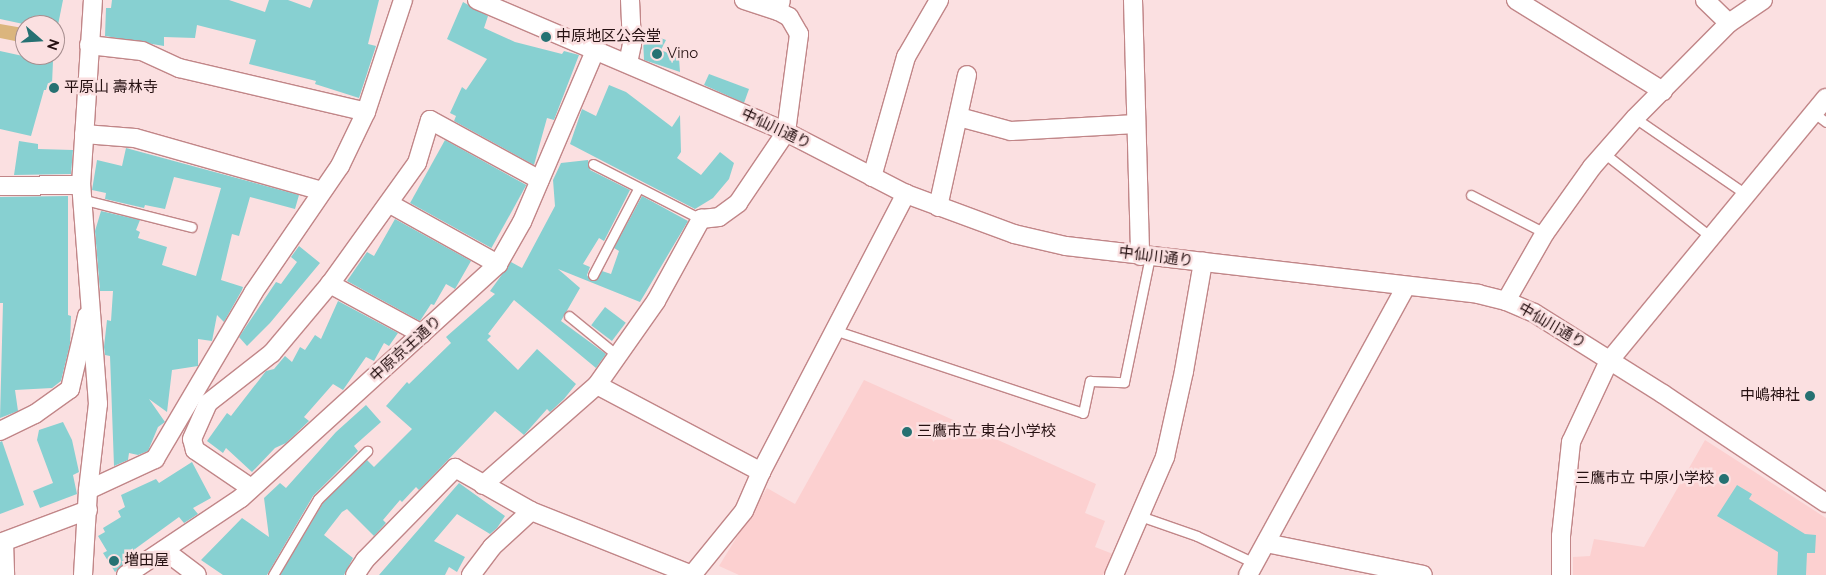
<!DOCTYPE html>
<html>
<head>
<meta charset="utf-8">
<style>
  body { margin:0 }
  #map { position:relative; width:1826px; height:575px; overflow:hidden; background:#fbe0e1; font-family:Raleway,"Noto Sans JP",sans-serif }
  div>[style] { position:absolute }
  .built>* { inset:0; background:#fcd0d0 }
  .green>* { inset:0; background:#dbb57d }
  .building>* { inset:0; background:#87d0d1; transform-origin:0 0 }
  .roads { filter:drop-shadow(1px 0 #c18688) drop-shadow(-1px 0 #c18688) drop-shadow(0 1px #c18688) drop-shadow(0 -1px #c18688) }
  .service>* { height:9px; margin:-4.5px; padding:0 4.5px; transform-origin:4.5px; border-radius:4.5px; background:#fff }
  .minor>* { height:18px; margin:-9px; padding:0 9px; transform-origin:9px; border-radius:9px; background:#fff }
  .dots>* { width:14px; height:14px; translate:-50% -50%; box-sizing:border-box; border:2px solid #fbe0e1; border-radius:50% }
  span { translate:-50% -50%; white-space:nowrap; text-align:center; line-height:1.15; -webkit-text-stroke:5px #fbe0e1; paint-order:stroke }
  .poi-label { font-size:15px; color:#261112 }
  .left { translate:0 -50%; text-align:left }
  .right { translate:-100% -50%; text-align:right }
  .street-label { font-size:15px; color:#261112 }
  .north { position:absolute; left:15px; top:15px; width:50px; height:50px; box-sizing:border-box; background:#fbe0e1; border:1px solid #a68d8e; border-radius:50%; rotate:109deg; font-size:14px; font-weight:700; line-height:20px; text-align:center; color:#261112 }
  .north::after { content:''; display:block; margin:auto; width:18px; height:22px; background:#267172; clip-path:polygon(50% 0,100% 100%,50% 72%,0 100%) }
</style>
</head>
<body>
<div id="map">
  <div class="built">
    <div style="clip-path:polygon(864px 380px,1096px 484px,1085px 513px,1105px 521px,1095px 547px,1113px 554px,1103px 575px,739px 575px,719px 566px,767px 488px,795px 504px)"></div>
    <div style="clip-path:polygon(1705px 440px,1826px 518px,1826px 575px,1573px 575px,1573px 557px,1590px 556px,1594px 539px,1644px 547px)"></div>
  </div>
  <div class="green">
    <div style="clip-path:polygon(0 24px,23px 28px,20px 42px,0 38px)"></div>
  </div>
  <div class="building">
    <div style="clip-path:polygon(0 0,63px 0,58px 25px,28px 25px,0 19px)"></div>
    <div style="clip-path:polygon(112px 0,229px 0,265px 12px,269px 0,288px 0,310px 8px,313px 0,379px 0,368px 44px,376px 46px,359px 98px,315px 84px,316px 81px,249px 64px,256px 40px,197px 25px,195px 38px,164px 37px,164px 46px,105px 36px,106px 8px,111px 8px)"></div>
    <div style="clip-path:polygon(463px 2px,488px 16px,484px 28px,515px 42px,562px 54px,564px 51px,579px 55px,554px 120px,547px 118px,534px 165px,454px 121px,456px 116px,450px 113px,462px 87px,466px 90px,487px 59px,447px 39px)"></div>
    <div style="clip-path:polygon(658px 37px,666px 40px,661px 50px,679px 58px,680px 72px,644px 60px,643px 38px)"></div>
    <div style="clip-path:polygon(0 51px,32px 58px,33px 55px,46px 55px,45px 59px,53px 61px,52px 84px,48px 83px,46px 90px,44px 90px,31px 136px,0 129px)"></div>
    <div style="clip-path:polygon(709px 74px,749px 89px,744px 103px,704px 85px)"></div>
    <div style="clip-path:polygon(609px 85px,626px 92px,672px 127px,680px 115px,681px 152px,677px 158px,701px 175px,720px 152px,734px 163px,729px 179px,713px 198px,695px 209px,570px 144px,582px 109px,596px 116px)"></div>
    <div style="left:445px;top:140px;width:93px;height:72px;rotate:29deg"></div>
    <div style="clip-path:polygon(19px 141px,38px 144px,38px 149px,73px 150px,71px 174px,14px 175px)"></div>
    <div style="clip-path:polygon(126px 148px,299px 195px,295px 209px,250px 197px,239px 236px,232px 234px,221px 280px,243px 287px,242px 290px,224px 322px,217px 315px,212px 341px,198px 339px,198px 366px,172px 370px,167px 412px,149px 399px,165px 422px,158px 427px,148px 451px,138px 455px,129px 453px,128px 460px,114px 466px,110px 356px,105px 355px,104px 347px,107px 320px,111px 321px,113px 291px,100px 291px,95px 231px,101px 211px,140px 220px,136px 230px,140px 232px,138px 238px,167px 247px,162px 265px,196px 276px,221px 188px,174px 177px,165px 209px,145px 205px,144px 208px,105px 199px,106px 193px,92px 190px,97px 160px,122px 166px)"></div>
    <div style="clip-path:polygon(588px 160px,590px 170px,630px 190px,604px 241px,599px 238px,583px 264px,590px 267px,587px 275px,590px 280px,597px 280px,602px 271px,611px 274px,619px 251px,614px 248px,642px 196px,688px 221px,640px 302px,558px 269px,580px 288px,561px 321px,606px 354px,596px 368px,514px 300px,488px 334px,491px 336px,487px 340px,518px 370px,537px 349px,576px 384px,564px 399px,550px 412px,547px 409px,524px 435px,495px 411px,419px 490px,416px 487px,402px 502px,400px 500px,383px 520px,386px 523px,374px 536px,347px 509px,342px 512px,324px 535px,353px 558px,344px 575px,280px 575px,323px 503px,367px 460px,374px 467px,412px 429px,386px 406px,407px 382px,409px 384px,451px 343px,446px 337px,495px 294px,490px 291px,511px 262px,522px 268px,555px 206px,553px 180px,561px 163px)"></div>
    <div style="clip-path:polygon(68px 196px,68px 315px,71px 316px,70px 344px,61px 381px,52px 388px,15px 390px,18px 411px,0 418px,3px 303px,0 303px,0 197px)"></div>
    <div style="clip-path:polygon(395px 219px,471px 261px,455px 289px,446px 284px,434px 305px,431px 304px,420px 321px,347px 281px,367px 252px,374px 256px)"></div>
    <div style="clip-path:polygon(299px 246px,320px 263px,270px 323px,247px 346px,239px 337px,276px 282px,281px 284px,297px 262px,291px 257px)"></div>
    <div style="clip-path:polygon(338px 301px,398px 333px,389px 346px,384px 343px,374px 361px,366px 357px,343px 390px,333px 384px,304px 417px,309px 421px,286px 443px,275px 448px,252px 472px,226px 448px,223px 453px,207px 441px,227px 413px,231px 416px,266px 371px,274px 369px,285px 356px,292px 362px,300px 347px,305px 350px,315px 335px,321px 339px)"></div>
    <div style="left:605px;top:307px;width:26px;height:23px;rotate:37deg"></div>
    <div style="clip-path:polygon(366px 405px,381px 422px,354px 446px,358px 451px,313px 496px,267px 575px,223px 575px,201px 560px,242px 518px,269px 537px,264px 498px,280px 483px,286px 488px,336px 432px)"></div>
    <div style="clip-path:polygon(63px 422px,72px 440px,79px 472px,73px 475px,77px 494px,40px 508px,33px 491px,53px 483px,37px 440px,39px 430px)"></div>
    <div style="clip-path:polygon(2px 441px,24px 505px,0 514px,0 442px)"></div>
    <div style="clip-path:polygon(192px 462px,211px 498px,193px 508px,198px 514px,184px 523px,179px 517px,135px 549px,138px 554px,115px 572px,103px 553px,107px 551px,98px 536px,105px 532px,103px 528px,121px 517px,118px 511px,125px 507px,121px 495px,156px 479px,159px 483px)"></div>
    <div style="clip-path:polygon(459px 483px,505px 516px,497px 528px,490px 534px,457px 514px,434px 541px,465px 557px,457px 572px,449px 567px,445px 575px,379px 575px)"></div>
    <div style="clip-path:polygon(1737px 485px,1752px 494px,1749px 499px,1805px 534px,1816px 535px,1815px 553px,1807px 553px,1806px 575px,1777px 575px,1778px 552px,1717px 516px)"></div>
  </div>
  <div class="roads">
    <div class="service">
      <div style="left:1814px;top:113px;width:15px;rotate:37deg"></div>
      <div style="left:1635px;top:118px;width:136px;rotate:34.5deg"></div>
      <div style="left:1605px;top:154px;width:135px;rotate:38.1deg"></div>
      <div style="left:593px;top:164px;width:121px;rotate:27deg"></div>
      <div style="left:1471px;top:195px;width:83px;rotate:27.2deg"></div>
      <div style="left:81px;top:199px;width:114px;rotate:14.2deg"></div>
      <div style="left:593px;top:275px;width:97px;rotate:-62.4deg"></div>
      <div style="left:569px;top:316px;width:63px;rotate:39.2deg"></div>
      <div style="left:834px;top:330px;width:262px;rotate:18.4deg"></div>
      <div style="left:1083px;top:413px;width:33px;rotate:-78deg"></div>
      <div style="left:1090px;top:381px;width:34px;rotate:2deg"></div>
      <div style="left:1124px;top:382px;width:128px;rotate:-78.3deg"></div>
      <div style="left:1140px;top:516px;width:60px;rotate:19.3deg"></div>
      <div style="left:1197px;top:536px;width:63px;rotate:25.3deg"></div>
      <div style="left:273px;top:575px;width:88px;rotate:-59.4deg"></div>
      <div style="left:318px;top:499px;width:69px;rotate:-44.4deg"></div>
    </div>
    <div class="minor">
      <div style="left:477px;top:0;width:336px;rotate:23.1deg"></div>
      <div style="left:786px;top:132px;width:135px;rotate:27.3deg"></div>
      <div style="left:906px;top:194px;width:115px;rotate:20.3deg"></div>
      <div style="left:1014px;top:234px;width:53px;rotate:13deg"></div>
      <div style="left:1066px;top:246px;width:415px;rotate:6.6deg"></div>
      <div style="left:1478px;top:294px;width:29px;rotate:14deg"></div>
      <div style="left:1506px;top:301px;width:30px;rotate:23deg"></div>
      <div style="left:1534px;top:313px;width:152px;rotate:32.1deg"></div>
      <div style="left:1663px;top:394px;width:196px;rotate:33.8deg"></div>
      <div style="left:744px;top:0;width:36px;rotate:18deg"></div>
      <div style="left:778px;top:11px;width:11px;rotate:-75deg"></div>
      <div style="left:1133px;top:0;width:256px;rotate:88.4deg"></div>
      <div style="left:1516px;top:0;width:173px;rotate:31.8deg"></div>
      <div style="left:1705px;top:0;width:33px;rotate:44deg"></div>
      <div style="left:89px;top:45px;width:53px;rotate:6.5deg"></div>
      <div style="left:142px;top:51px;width:41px;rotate:24.7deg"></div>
      <div style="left:179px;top:68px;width:192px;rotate:13.2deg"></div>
      <div style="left:628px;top:63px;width:19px;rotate:-78deg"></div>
      <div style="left:632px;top:44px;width:44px;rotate:-92.6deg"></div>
      <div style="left:959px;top:117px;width:54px;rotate:15.1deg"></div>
      <div style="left:1011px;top:131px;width:125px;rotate:-3.2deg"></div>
      <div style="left:84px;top:134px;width:51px;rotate:4.5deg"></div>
      <div style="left:135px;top:138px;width:194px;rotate:15.8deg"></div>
      <div style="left:872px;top:177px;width:125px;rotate:-74.2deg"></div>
      <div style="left:906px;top:57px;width:66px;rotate:-59.9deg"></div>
      <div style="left:0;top:186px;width:81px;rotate:-0.7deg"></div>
      <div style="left:390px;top:204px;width:124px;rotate:29.1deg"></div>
      <div style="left:938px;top:207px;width:135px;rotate:-77.6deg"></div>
      <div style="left:1506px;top:301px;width:78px;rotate:-60.2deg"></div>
      <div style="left:1545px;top:233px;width:81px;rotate:-54.5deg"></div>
      <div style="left:1592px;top:167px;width:65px;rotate:-48.7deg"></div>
      <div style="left:1635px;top:118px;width:134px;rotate:-45.3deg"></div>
      <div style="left:1729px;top:23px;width:41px;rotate:-34.1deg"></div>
      <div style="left:422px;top:334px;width:105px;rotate:-151.5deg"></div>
      <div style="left:330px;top:284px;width:149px;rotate:-54.3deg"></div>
      <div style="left:417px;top:163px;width:45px;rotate:-73.2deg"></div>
      <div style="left:430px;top:120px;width:125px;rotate:28.6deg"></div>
      <div style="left:597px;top:385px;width:186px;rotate:27.9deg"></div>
      <div style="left:0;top:431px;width:39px;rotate:-26deg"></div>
      <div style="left:35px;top:414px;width:43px;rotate:-35.5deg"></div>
      <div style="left:70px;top:389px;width:75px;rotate:-76.9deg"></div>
      <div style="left:483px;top:485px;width:152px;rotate:-41.3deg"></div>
      <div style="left:597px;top:385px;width:103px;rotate:-54.9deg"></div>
      <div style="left:656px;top:301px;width:94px;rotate:-61.2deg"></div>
      <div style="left:701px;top:219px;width:18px;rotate:-6deg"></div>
      <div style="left:719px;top:217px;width:24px;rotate:-36deg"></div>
      <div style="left:738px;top:203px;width:86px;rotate:-55.9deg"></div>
      <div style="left:786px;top:132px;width:99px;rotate:-82.4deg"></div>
      <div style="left:799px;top:34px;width:20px;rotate:-120deg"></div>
      <div style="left:789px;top:17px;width:13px;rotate:-151deg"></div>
      <div style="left:251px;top:488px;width:68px;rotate:-145.8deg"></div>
      <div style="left:195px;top:450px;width:11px;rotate:-105deg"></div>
      <div style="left:192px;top:439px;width:39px;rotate:-66deg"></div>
      <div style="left:208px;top:403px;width:81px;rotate:-38deg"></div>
      <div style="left:272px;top:353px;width:90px;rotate:-50deg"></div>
      <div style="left:88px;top:490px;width:74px;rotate:-24.8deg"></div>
      <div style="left:155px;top:459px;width:193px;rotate:-59.4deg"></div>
      <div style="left:253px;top:293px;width:154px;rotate:-55.6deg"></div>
      <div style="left:340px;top:166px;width:60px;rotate:-64.3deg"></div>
      <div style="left:366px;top:112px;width:118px;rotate:-71.7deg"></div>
      <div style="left:4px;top:542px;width:33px;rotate:88deg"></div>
      <div style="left:0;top:543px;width:94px;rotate:-20.6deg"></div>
      <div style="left:1266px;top:543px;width:160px;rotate:11.5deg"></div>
      <div style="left:164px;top:550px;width:41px;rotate:37.1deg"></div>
      <div style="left:83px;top:575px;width:85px;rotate:-86.6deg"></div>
      <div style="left:88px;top:490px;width:87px;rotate:-83.4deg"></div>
      <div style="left:98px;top:404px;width:220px;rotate:-94.4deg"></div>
      <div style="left:81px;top:185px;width:185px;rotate:-86.3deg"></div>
      <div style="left:126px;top:575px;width:138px;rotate:-33.8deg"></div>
      <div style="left:241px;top:498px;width:348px;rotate:-42.3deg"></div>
      <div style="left:498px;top:264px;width:48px;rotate:-60.3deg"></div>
      <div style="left:522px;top:222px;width:186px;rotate:-66.9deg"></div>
      <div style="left:355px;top:575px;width:18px;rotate:-56deg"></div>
      <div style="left:365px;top:560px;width:129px;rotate:-45.6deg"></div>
      <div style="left:455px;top:468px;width:87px;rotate:29.5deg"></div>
      <div style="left:531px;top:511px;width:173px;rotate:21.7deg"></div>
      <div style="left:471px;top:575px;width:35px;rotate:-53deg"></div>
      <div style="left:492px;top:547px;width:53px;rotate:-42.7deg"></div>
      <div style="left:692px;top:575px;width:82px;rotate:-50.9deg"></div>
      <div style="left:744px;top:511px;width:43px;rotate:-66.4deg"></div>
      <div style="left:761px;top:472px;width:314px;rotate:-62.5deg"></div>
      <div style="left:1114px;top:575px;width:129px;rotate:-66.6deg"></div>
      <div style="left:1165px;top:457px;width:88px;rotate:-77.5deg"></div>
      <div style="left:1184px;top:371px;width:111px;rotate:-80.1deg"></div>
      <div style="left:1248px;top:575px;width:329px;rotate:-61.3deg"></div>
      <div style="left:1561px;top:575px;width:39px;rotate:-90deg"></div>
      <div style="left:1561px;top:536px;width:95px;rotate:-83.9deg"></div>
      <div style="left:1571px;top:442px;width:89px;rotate:-64.9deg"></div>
      <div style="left:1609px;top:361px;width:341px;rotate:-50.5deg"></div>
    </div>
  </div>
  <div class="dots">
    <div style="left:546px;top:37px;background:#267172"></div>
    <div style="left:657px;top:54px;background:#267172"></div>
    <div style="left:54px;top:88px;background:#267172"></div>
    <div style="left:1810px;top:396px;background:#267172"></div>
    <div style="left:907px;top:432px;background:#267172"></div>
    <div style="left:1724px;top:479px;background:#267172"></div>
    <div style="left:114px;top:561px;background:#267172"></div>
  </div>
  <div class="poi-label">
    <span class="left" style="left:556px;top:37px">中原地区公会堂</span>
    <span class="left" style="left:667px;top:54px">Vino</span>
    <span class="left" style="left:64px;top:88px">平原山 壽林寺</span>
    <span class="right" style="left:1800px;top:396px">中嶋神社</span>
    <span class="left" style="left:917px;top:432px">三鷹市立 東台小学校</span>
    <span class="right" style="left:1714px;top:479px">三鷹市立 中原小学校</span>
    <span class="left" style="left:124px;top:561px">増田屋</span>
  </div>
  <div class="street-label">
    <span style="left:776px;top:129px;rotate:25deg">中仙川通り</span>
    <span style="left:1156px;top:257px;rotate:7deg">中仙川通り</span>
    <span style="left:1552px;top:326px;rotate:30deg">中仙川通り</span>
    <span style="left:406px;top:349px;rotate:-42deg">中原京王通り</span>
  </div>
  <div class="north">N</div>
</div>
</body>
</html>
